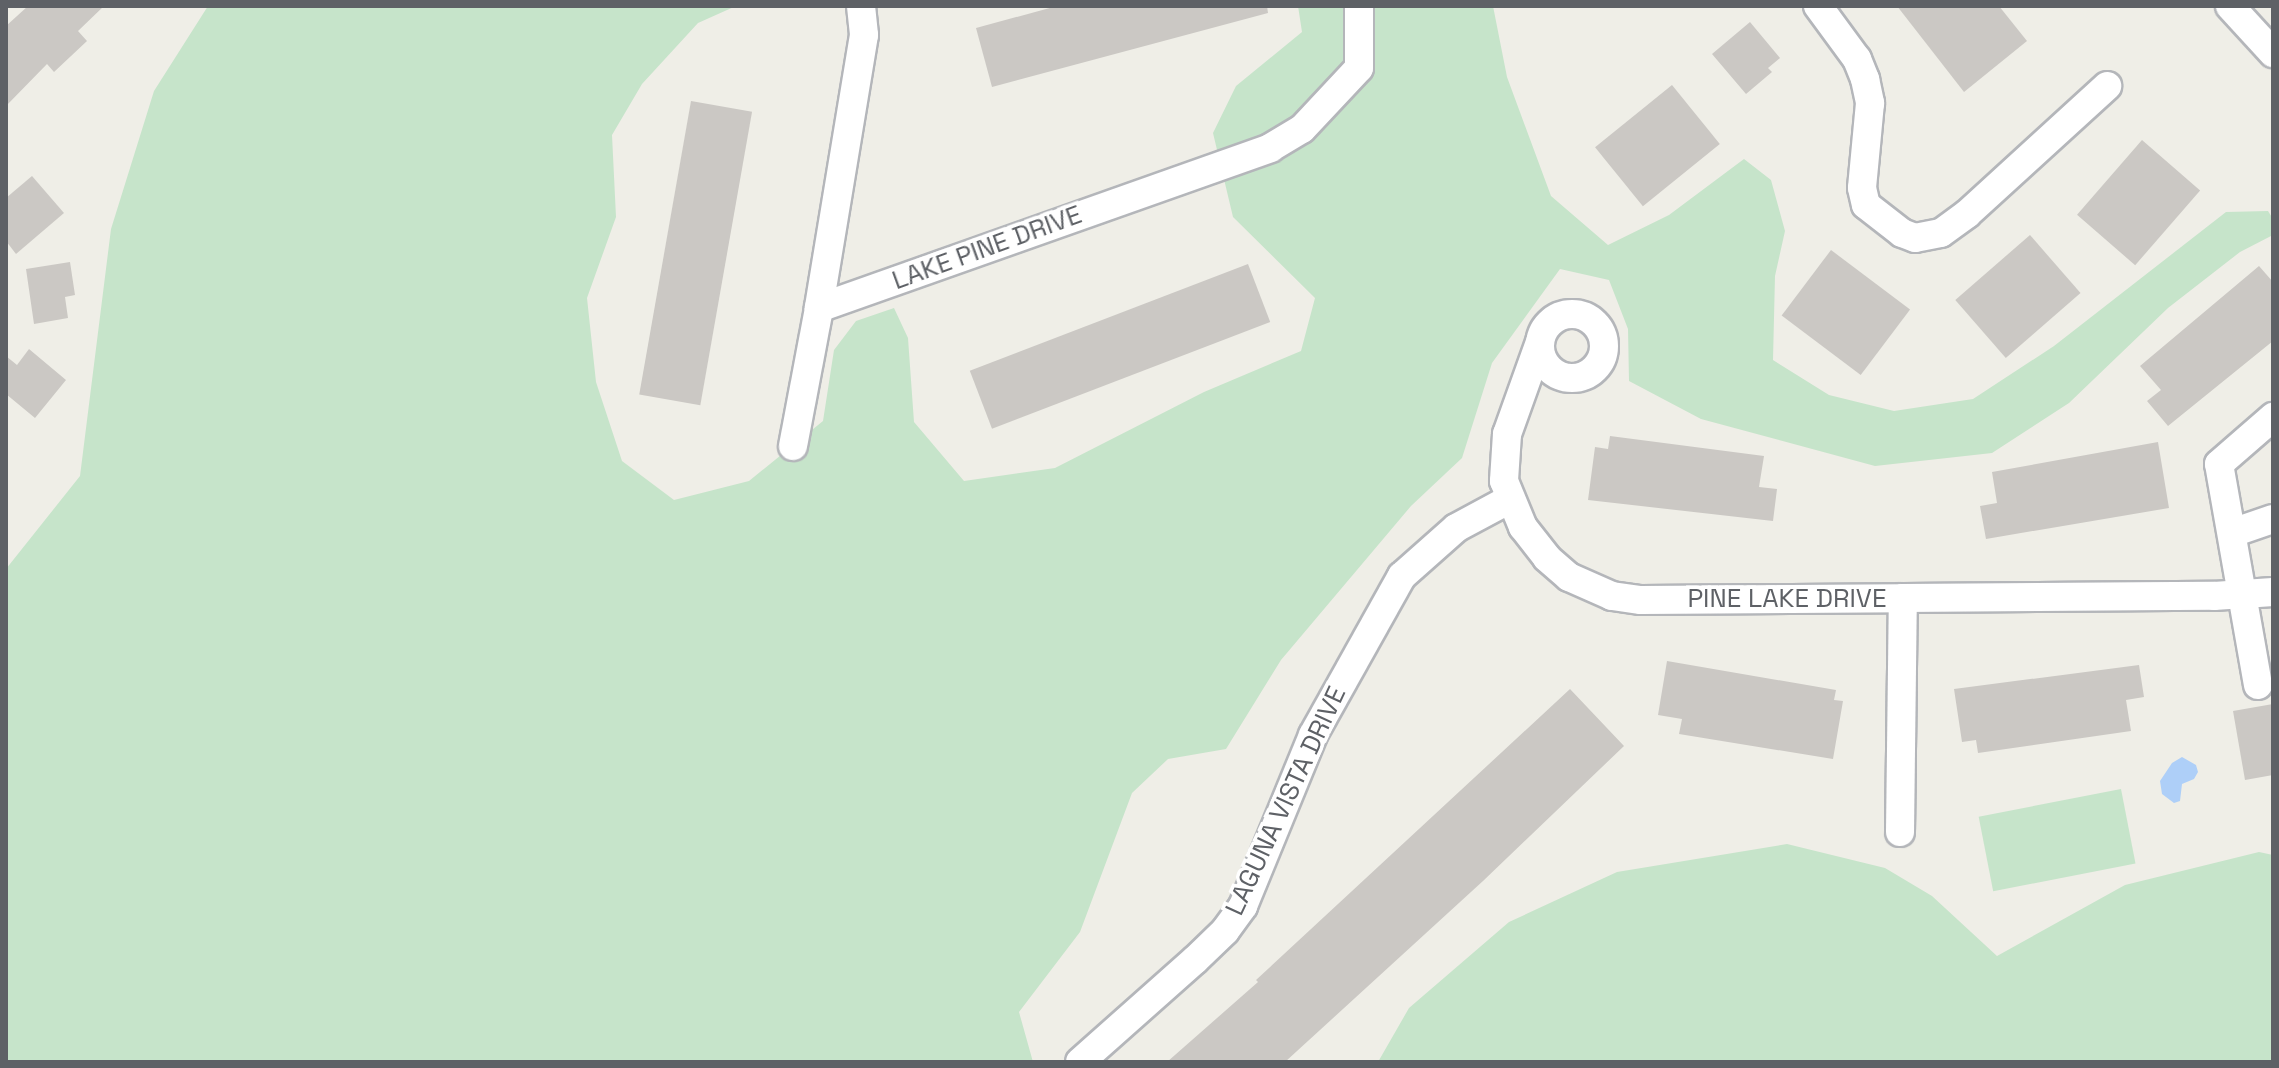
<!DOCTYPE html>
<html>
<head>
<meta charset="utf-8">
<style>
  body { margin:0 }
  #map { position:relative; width:2279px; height:1068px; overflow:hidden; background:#efeee7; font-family:"Space Grotesk",sans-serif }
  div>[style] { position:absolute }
  .green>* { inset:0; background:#c6e4ca; transform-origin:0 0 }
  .water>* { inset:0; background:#aecff8 }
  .building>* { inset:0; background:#cbc8c4; transform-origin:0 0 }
  .roads { filter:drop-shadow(2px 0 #b4b6ba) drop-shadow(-2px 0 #b4b6ba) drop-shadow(0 2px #b4b6ba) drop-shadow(0 -2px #b4b6ba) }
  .minor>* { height:28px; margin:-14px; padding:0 14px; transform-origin:14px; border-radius:14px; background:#fff }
  .minor>.ring { margin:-14px; padding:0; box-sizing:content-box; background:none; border:28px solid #fff; border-radius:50% }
  span { translate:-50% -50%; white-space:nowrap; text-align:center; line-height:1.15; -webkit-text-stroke:7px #fff; paint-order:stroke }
  .street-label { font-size:26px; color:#5e6166 }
  .frame { position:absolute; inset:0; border:8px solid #5e6166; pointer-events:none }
</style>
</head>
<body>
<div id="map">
  <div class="green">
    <div style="clip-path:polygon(208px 6px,736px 6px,698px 23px,642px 84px,612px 135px,616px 217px,587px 298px,596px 382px,622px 461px,674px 500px,749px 481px,823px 421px,834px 350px,856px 321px,894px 308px,908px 338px,914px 422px,964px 481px,1055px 468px,1204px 392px,1301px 351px,1315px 298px,1233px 217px,1213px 133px,1236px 86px,1302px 32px,1298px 6px,1493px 6px,1507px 77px,1551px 196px,1608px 245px,1669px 215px,1744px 159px,1771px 180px,1785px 231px,1775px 276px,1773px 360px,1829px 395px,1894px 411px,1973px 399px,2054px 346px,2226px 212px,2268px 211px,2273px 219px,2273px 235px,2240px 252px,2168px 308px,2069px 403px,1992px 453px,1875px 466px,1701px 419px,1629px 381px,1628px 329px,1609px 280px,1560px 269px,1492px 363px,1462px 458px,1411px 506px,1281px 660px,1226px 749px,1168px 759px,1132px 793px,1080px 932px,1019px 1012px,1033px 1062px,6px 1062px,6px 569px,80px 476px,111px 229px,154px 91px)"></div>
    <div style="left:2121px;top:789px;width:76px;height:145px;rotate:79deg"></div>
    <div style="clip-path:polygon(1787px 844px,1885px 868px,1932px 896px,1997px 956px,2125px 885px,2259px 852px,2273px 855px,2273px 1062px,1378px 1062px,1409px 1008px,1509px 922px,1617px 872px)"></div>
  </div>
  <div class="water">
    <div style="clip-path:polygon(2182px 757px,2196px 765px,2198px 772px,2194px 779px,2182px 784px,2180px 801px,2174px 803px,2162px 794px,2160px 781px,2172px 763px)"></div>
  </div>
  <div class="building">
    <div style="clip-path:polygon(28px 6px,104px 6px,78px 31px,87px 41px,54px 72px,47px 64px,6px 106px,6px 26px)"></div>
    <div style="clip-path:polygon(1057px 6px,1267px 6px,1268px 13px,992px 87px,976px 28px)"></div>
    <div style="clip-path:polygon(1897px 6px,1999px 6px,2027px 41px,1964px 92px)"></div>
    <div style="clip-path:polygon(1750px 22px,1780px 58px,1768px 68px,1772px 72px,1746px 94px,1712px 54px)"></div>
    <div style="left:1672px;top:85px;width:76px;height:99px;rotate:51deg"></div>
    <div style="left:691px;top:101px;width:62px;height:298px;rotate:10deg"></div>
    <div style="left:2142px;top:140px;width:77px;height:99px;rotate:41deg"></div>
    <div style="clip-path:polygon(32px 176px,64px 213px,16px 254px,6px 241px,6px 198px)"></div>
    <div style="left:2030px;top:235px;width:77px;height:99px;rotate:49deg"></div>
    <div style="left:1831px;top:250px;width:99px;height:82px;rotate:37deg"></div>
    <div style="clip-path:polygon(70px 262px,75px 295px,65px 297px,68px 318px,34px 324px,26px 269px)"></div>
    <div style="left:1248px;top:264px;width:62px;height:298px;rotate:69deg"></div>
    <div style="clip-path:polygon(2259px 266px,2273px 282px,2273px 341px,2168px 426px,2147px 401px,2161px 390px,2140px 366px)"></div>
    <div style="clip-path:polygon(29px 349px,66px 380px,35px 418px,6px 394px,6px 356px,17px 365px)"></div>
    <div style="clip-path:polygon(1610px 436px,1764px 456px,1759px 487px,1777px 489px,1773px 521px,1588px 500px,1595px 447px,1608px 449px)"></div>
    <div style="clip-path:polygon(2158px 442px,2169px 508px,1986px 539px,1980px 506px,1997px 503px,1992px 472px)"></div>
    <div style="clip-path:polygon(1667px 661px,1836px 690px,1834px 700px,1843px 701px,1833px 759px,1679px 734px,1682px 719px,1658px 715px)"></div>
    <div style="clip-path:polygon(2139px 665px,2144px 697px,2126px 700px,2131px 731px,1978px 753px,1976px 740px,1962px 742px,1954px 689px)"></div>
    <div style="clip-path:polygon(1570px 689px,1624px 746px,1483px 881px,1285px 1062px,1167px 1062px,1258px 982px,1256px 980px)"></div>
    <div style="clip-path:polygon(2273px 704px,2273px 775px,2245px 780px,2233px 711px)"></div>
  </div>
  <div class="roads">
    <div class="minor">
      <div style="left:861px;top:6px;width:29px;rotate:84deg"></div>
      <div style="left:864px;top:35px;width:277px;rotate:99.4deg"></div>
      <div style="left:819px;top:308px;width:479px;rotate:-19.5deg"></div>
      <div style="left:1270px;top:148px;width:37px;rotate:-31deg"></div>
      <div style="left:1302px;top:129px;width:83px;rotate:-46.9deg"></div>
      <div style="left:1359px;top:68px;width:62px;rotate:-90deg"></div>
      <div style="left:1818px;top:6px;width:66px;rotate:53.7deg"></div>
      <div style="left:1857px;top:59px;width:22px;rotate:68deg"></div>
      <div style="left:1865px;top:79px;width:25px;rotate:78deg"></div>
      <div style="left:1870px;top:103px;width:85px;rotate:95.4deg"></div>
      <div style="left:1862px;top:188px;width:17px;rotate:77deg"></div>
      <div style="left:1866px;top:205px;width:46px;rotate:37.9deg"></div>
      <div style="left:1902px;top:233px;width:14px;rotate:21deg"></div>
      <div style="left:1915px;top:238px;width:26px;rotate:-11deg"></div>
      <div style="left:1941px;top:233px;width:32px;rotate:-36deg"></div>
      <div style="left:1967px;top:214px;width:190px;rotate:-42.4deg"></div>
      <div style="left:2230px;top:6px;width:64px;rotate:47.5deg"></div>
      <div class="ring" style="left:1540px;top:314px;width:36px;height:36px"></div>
      <div style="left:1540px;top:342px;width:98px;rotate:109.7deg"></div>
      <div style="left:1507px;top:434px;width:47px;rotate:93.7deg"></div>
      <div style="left:1504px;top:481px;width:50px;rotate:67.6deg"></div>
      <div style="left:1523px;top:527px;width:39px;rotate:52deg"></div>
      <div style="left:1547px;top:558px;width:29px;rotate:41deg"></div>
      <div style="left:1569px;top:577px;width:47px;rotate:23.8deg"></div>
      <div style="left:1612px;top:596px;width:29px;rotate:8deg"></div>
      <div style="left:1641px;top:600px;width:262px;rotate:-0.4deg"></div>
      <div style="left:1903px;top:598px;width:311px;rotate:-0.4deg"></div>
      <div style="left:2214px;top:596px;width:59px;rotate:-3.9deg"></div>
      <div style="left:793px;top:446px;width:140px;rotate:-79.3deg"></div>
      <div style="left:2232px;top:533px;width:43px;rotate:-18.9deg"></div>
      <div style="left:2258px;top:685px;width:224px;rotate:-100deg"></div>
      <div style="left:2219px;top:464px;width:72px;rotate:-41deg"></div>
      <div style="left:1900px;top:832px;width:234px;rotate:-89.3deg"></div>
      <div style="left:1080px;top:1062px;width:154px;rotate:-41.6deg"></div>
      <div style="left:1195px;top:960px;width:42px;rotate:-44deg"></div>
      <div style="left:1225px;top:931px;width:31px;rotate:-54deg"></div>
      <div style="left:1243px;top:906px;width:185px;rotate:-67.7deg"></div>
      <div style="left:1313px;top:735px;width:182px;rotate:-60.8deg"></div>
      <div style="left:1402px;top:576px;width:72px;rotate:-41.6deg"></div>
      <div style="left:1456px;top:528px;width:61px;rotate:-28.2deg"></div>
    </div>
  </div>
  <div class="street-label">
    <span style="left:987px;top:248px;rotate:-20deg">LAKE PINE DRIVE</span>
    <span style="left:1787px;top:599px">PINE LAKE DRIVE</span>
    <span style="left:1286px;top:801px;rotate:-65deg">LAGUNA VISTA DRIVE</span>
  </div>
  <div class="frame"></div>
</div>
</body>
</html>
